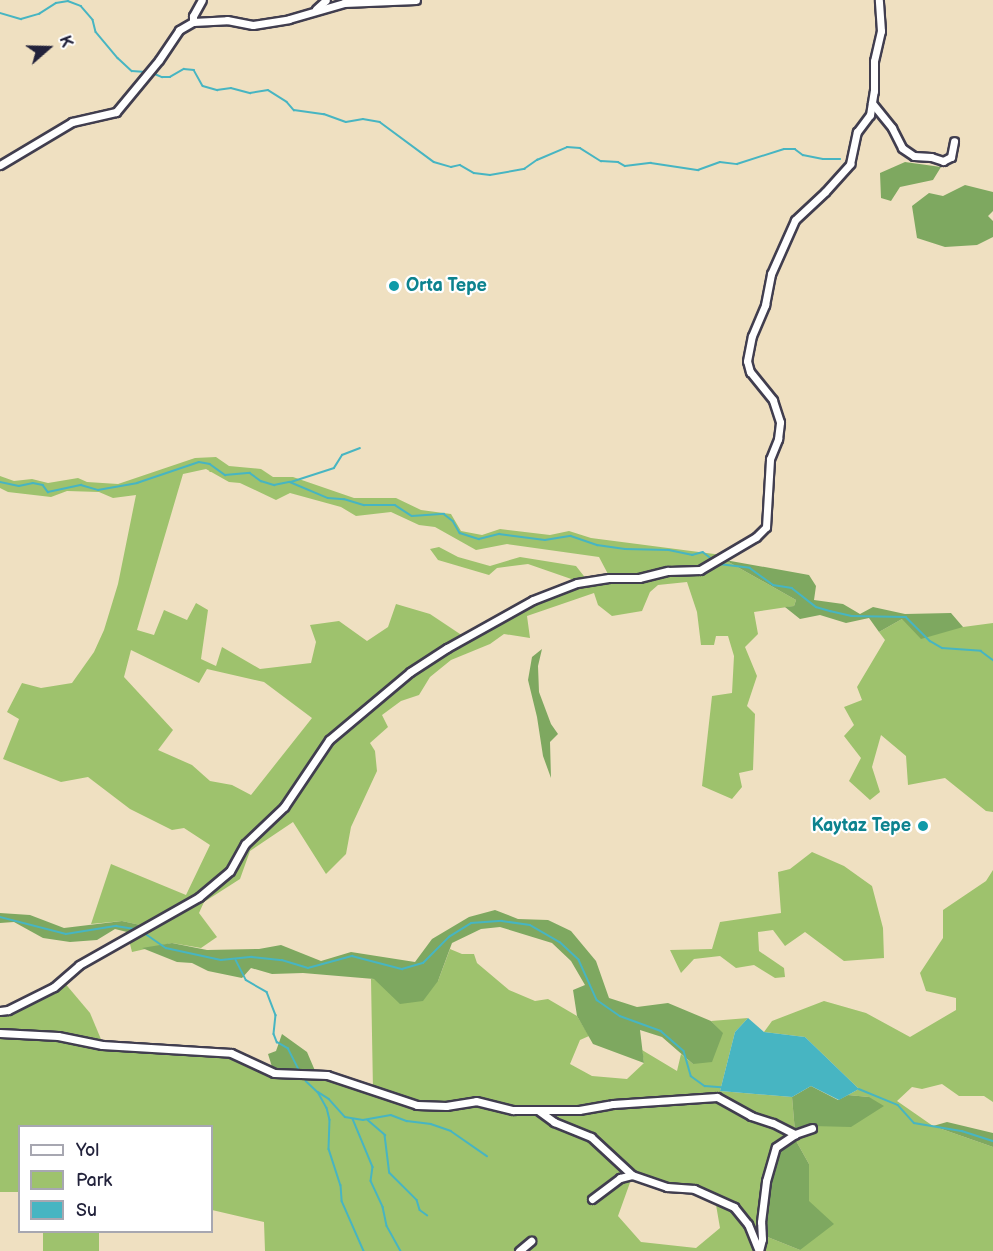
<!DOCTYPE html>
<html>
<head>
<meta charset="utf-8">
<style>
  body { margin:0 }
  #map { position:relative; width:993px; height:1251px; overflow:hidden; background:#efe0c1; font-family:"Balsamiq Sans",sans-serif }
  div>[style] { position:absolute }
  .green>* { inset:0; background:#9ec26d; transform-origin:0 0 }
  .forest>* { inset:0; background:#7ea860 }
  .water>* { inset:0; background:#47b5c2 }
  .stream>* { height:1.5px; margin:-0.75px; padding:0 0.75px; transform-origin:0.75px; border-radius:0.75px; background:#47b5c2 }
  .roads { filter:drop-shadow(2px 0 #413e4f) drop-shadow(-2px 0 #413e4f) drop-shadow(0 2px #413e4f) drop-shadow(0 -2px #413e4f) }
  .street>* { height:7px; margin:-3.5px; padding:0 3.5px; transform-origin:3.5px; border-radius:3.5px; background:#fff }
  .dots>* { width:16px; height:16px; translate:-50% -50%; box-sizing:border-box; border:3px solid #fff; border-radius:50% }
  span { translate:-50% -50%; white-space:nowrap; text-align:center; line-height:1.15; -webkit-text-stroke:4.5px #fff; paint-order:stroke }
  .culture-label { font-size:18px; color:#0d838f; font-weight:700 }
  .left { translate:0 -50%; text-align:left }
  .right { translate:-100% -50%; text-align:right }
  .legend { position:absolute; left:18px; top:1125px; width:195px; height:108px; box-sizing:border-box; background:#fff; border:2px solid #a7a7b1; margin:0; padding:8px 10px; list-style:none; font-size:18px; color:#22223b }
  .legend li { display:flex; align-items:center; gap:12px; height:30px }
  .legend b { width:30px; border:2px solid #a7a7b1 }
  .north { position:absolute; left:18px; top:18px; width:60px; height:60px; -webkit-text-stroke:4px #fff; paint-order:stroke; rotate:70deg; font-size:16px; font-weight:700; line-height:24px; text-align:center; color:#22223b }
  .north::after { content:''; display:block; margin:auto; width:21px; height:27px; background:#22223b; clip-path:polygon(50% 0,100% 100%,50% 72%,0 100%) }
</style>
</head>
<body>
<div id="map">
  <div class="green">
    <div style="clip-path:polygon(evenodd,216px 457px,229px 466px,261px 469px,273px 477px,293px 477px,354px 498px,396px 498px,421px 510px,451px 514px,461px 531px,482px 535px,500px 529px,550px 535px,569px 531px,591px 538px,722px 555px,700px 568px,639px 576px,609px 576px,599px 557px,507px 544px,476px 550px,435px 527px,419px 525px,391px 512px,356px 516px,341px 507px,290px 493px,276px 500px,240px 483px,229px 482px,206px 469px,183px 474px,137px 630px,154px 635px,164px 610px,187px 620px,196px 603px,208px 610px,201px 659px,216px 666px,222px 647px,260px 669px,311px 663px,316px 642px,310px 625px,339px 621px,367px 641px,388px 627px,396px 604px,430px 614px,463px 636px,347px 720px,327px 739px,283px 805px,254px 832px,228px 869px,197px 896px,145px 926px,122px 921px,91px 924px,111px 864px,186px 895px,210px 845px,184px 828px,172px 830px,130px 809px,88px 777px,61px 782px,3px 759px,19px 719px,7px 712px,22px 683px,41px 688px,72px 683px,94px 652px,104px 630px,118px 584px,136px 495px,113px 498px,99px 492px,67px 491px,51px 497px,8px 492px,0 488px,0 476px,14px 481px,32px 479px,48px 483px,78px 478px,87px 482px,118px 484px,195px 458px,216px 457px,131px 650px,199px 683px,207px 669px,264px 682px,312px 718px,251px 795px,232px 785px,210px 781px,192px 765px,158px 750px,173px 730px,124px 677px,131px 650px)"></div>
    <div style="clip-path:polygon(439px 547px,458px 557px,490px 566px,520px 557px,576px 566px,587px 580px,577px 581px,528px 564px,497px 568px,489px 575px,438px 560px,430px 549px)"></div>
    <div style="clip-path:polygon(725px 560px,796px 600px,794px 606px,754px 612px,758px 634px,745px 647px,757px 676px,747px 706px,755px 714px,753px 770px,739px 773px,742px 787px,732px 799px,702px 786px,712px 696px,732px 693px,734px 656px,728px 636px,716px 636px,714px 645px,701px 645px,697px 612px,687px 582px,658px 585px,650px 592px,642px 611px,612px 616px,598px 605px,594px 593px,527px 616px,530px 638px,504px 634px,490px 644px,451px 660px,430px 677px,419px 695px,401px 701px,382px 715px,388px 727px,370px 743px,375px 751px,377px 771px,351px 827px,346px 854px,326px 874px,293px 822px,250px 851px,240px 879px,204px 902px,199px 913px,217px 937px,201px 948px,172px 943px,132px 952px,129px 940px,200px 900px,286px 808px,330px 743px,411px 674px,448px 650px,548px 596px,580px 586px,609px 581px,700px 574px)"></div>
    <div style="clip-path:polygon(902px 619px,963px 627px,993px 623px,993px 812px,986px 811px,945px 778px,908px 785px,906px 756px,881px 735px,872px 767px,880px 792px,870px 800px,849px 781px,861px 758px,844px 736px,854px 725px,844px 707px,862px 700px,857px 687px,885px 640px,879px 632px)"></div>
    <div style="clip-path:polygon(812px 852px,844px 866px,872px 886px,883px 928px,884px 958px,844px 961px,805px 932px,785px 946px,773px 930px,758px 932px,759px 951px,784px 968px,785px 977px,775px 978px,754px 965px,736px 968px,720px 956px,694px 959px,681px 973px,670px 950px,712px 949px,720px 922px,781px 913px,778px 872px,790px 869px)"></div>
    <div style="clip-path:polygon(993px 870px,993px 1102px,984px 1096px,959px 1096px,942px 1084px,922px 1089px,912px 1087px,897px 1101px,933px 1126px,993px 1147px,993px 1251px,761px 1251px,765px 1236px,800px 1250px,809px 1201px,809px 1164px,795px 1139px,814px 1132px,817px 1126px,851px 1126px,869px 1097px,848px 1095px,859px 1089px,805px 1037px,764px 1032px,772px 1021px,824px 1001px,866px 1013px,910px 1037px,956px 1010px,956px 998px,926px 991px,920px 973px,943px 938px,943px 910px,986px 881px)"></div>
    <div style="clip-path:polygon(450px 949px,462px 954px,474px 954px,477px 963px,509px 990px,535px 1001px,548px 999px,577px 1016px,589px 1036px,580px 1040px,570px 1064px,592px 1076px,627px 1079px,644px 1063px,642px 1050px,677px 1071px,681px 1054px,693px 1064px,722px 1033px,711px 1021px,748px 1018px,735px 1032px,720px 1091px,792px 1097px,795px 1132px,716px 1095px,579px 1109px,513px 1108px,475px 1099px,445px 1104px,417px 1103px,373px 1090px,371px 979px,438px 981px)"></div>
    <div style="clip-path:polygon(63px 981px,90px 1013px,103px 1044px,0 1031px,0 1013px)"></div>
    <div style="clip-path:polygon(0 1036px,58px 1039px,100px 1047px,230px 1055px,274px 1076px,327px 1077px,416px 1108px,447px 1109px,476px 1104px,513px 1113px,536px 1113px,552px 1124px,590px 1139px,628px 1174px,620px 1179px,632px 1177px,618px 1216px,641px 1242px,696px 1248px,720px 1228px,715px 1199px,733px 1209px,746px 1224px,757px 1251px,265px 1251px,264px 1222px,212px 1210px,212px 1126px,20px 1126px,19px 1192px,0 1192px)"></div>
    <div style="clip-path:polygon(718px 1100px,792px 1135px,775px 1146px,758px 1247px,735px 1205px,696px 1187px,666px 1185px,633px 1173px,593px 1134px,555px 1120px,549px 1115px,584px 1113px,616px 1106px,673px 1105px)"></div>
    <div style="left:43px;top:1232px;width:56px;height:19px"></div>
  </div>
  <div class="forest">
    <div style="clip-path:polygon(905px 162px,941px 167px,933px 180px,900px 187px,891px 201px,881px 198px,880px 173px)"></div>
    <div style="clip-path:polygon(965px 185px,993px 192px,993px 211px,988px 216px,993px 221px,993px 237px,977px 245px,945px 247px,917px 238px,912px 206px,929px 193px,943px 196px)"></div>
    <div style="clip-path:polygon(725px 560px,809px 575px,816px 586px,814px 600px,843px 604px,860px 614px,873px 607px,905px 614px,951px 613px,963px 627px,921px 639px,902px 619px,879px 632px,869px 618px,846px 623px,820px 615px,800px 619px,785px 607px,794px 606px,796px 600px)"></div>
    <div style="clip-path:polygon(542px 649px,538px 666px,539px 692px,551px 724px,558px 734px,550px 742px,551px 778px,543px 756px,537px 717px,528px 680px,532px 657px)"></div>
    <div style="clip-path:polygon(495px 910px,518px 919px,548px 920px,571px 931px,596px 961px,609px 998px,637px 1007px,668px 1003px,711px 1021px,723px 1033px,712px 1062px,693px 1064px,662px 1037px,640px 1030px,644px 1063px,593px 1044px,577px 1016px,573px 990px,585px 985px,571px 961px,552px 943px,500px 927px,481px 929px,452px 943px,438px 981px,423px 1001px,400px 1004px,374px 979px,303px 973px,272px 974px,251px 968px,242px 978px,208px 971px,192px 963px,177px 962px,142px 948px,172px 943px,207px 950px,259px 949px,281px 945px,321px 961px,351px 952px,415px 962px,432px 939px,469px 917px)"></div>
    <div style="clip-path:polygon(0 913px,30px 915px,64px 928px,122px 921px,145px 926px,131px 933px,115px 929px,97px 940px,70px 942px,43px 938px,14px 922px,0 923px)"></div>
    <div style="clip-path:polygon(282px 1034px,307px 1052px,316px 1073px,273px 1070px,268px 1054px,276px 1051px)"></div>
    <div style="clip-path:polygon(811px 1086px,838px 1100px,848px 1095px,869px 1097px,884px 1106px,851px 1127px,812px 1126px,795px 1132px,792px 1097px)"></div>
    <div style="clip-path:polygon(947px 1122px,993px 1133px,993px 1147px,933px 1126px)"></div>
    <div style="clip-path:polygon(795px 1139px,809px 1164px,809px 1201px,834px 1224px,800px 1250px,765px 1236px,767px 1182px,778px 1149px)"></div>
  </div>
  <div class="water">
    <div style="clip-path:polygon(748px 1018px,764px 1032px,805px 1037px,859px 1089px,839px 1100px,811px 1086px,792px 1097px,720px 1091px,735px 1032px)"></div>
  </div>
  <div class="stream">
    <div style="left:0;top:13px;width:22px;rotate:16deg"></div>
    <div style="left:21px;top:19px;width:19px;rotate:-16deg"></div>
    <div style="left:39px;top:14px;width:20px;rotate:-33deg"></div>
    <div style="left:56px;top:3px;width:12px;rotate:-9deg"></div>
    <div style="left:68px;top:1px;width:14px;rotate:21deg"></div>
    <div style="left:81px;top:6px;width:18px;rotate:49deg"></div>
    <div style="left:93px;top:20px;width:12px;rotate:76deg"></div>
    <div style="left:96px;top:32px;width:34px;rotate:50deg"></div>
    <div style="left:118px;top:58px;width:19px;rotate:43deg"></div>
    <div style="left:132px;top:71px;width:14px;rotate:4deg"></div>
    <div style="left:155px;top:74px;width:8px;rotate:23deg"></div>
    <div style="left:162px;top:77px;width:8px"></div>
    <div style="left:170px;top:77px;width:16px;rotate:-30deg"></div>
    <div style="left:184px;top:69px;width:10px;rotate:6deg"></div>
    <div style="left:194px;top:70px;width:18px;rotate:61deg"></div>
    <div style="left:203px;top:86px;width:15px;rotate:16deg"></div>
    <div style="left:217px;top:90px;width:14px;rotate:-8deg"></div>
    <div style="left:231px;top:88px;width:20px;rotate:15deg"></div>
    <div style="left:250px;top:93px;width:18px;rotate:-9deg"></div>
    <div style="left:268px;top:90px;width:22px;rotate:32deg"></div>
    <div style="left:287px;top:102px;width:11px;rotate:49deg"></div>
    <div style="left:294px;top:110px;width:30px;rotate:8deg"></div>
    <div style="left:324px;top:114px;width:23px;rotate:20deg"></div>
    <div style="left:346px;top:122px;width:17px;rotate:-10deg"></div>
    <div style="left:363px;top:119px;width:17px;rotate:10deg"></div>
    <div style="left:380px;top:122px;width:67px;rotate:36.5deg"></div>
    <div style="left:434px;top:162px;width:18px;rotate:16deg"></div>
    <div style="left:451px;top:167px;width:9px;rotate:-13deg"></div>
    <div style="left:460px;top:165px;width:16px;rotate:30deg"></div>
    <div style="left:474px;top:173px;width:16px;rotate:7deg"></div>
    <div style="left:490px;top:175px;width:35px;rotate:-10deg"></div>
    <div style="left:524px;top:169px;width:16px;rotate:-35deg"></div>
    <div style="left:537px;top:160px;width:33px;rotate:-23deg"></div>
    <div style="left:567px;top:147px;width:13px;rotate:4deg"></div>
    <div style="left:580px;top:148px;width:25px;rotate:32deg"></div>
    <div style="left:601px;top:161px;width:17px;rotate:3deg"></div>
    <div style="left:618px;top:162px;width:8px;rotate:30deg"></div>
    <div style="left:625px;top:166px;width:26px;rotate:-7deg"></div>
    <div style="left:651px;top:163px;width:48px;rotate:8.5deg"></div>
    <div style="left:698px;top:170px;width:23px;rotate:-20deg"></div>
    <div style="left:720px;top:162px;width:17px;rotate:7deg"></div>
    <div style="left:737px;top:164px;width:49px;rotate:-17.7deg"></div>
    <div style="left:784px;top:149px;width:11px"></div>
    <div style="left:795px;top:149px;width:10px;rotate:37deg"></div>
    <div style="left:803px;top:155px;width:20px;rotate:11deg"></div>
    <div style="left:823px;top:159px;width:17px"></div>
    <div style="left:0;top:482px;width:19px;rotate:12deg"></div>
    <div style="left:19px;top:486px;width:14px;rotate:-12deg"></div>
    <div style="left:33px;top:483px;width:10px;rotate:11deg"></div>
    <div style="left:43px;top:485px;width:9px;rotate:54deg"></div>
    <div style="left:48px;top:492px;width:34px;rotate:-12deg"></div>
    <div style="left:81px;top:485px;width:18px;rotate:16deg"></div>
    <div style="left:98px;top:490px;width:40px;rotate:-10deg"></div>
    <div style="left:137px;top:483px;width:65px;rotate:-18.7deg"></div>
    <div style="left:199px;top:462px;width:11px;rotate:10deg"></div>
    <div style="left:210px;top:464px;width:19px;rotate:36deg"></div>
    <div style="left:225px;top:475px;width:25px;rotate:-5deg"></div>
    <div style="left:250px;top:473px;width:14px;rotate:36deg"></div>
    <div style="left:261px;top:481px;width:14px;rotate:17deg"></div>
    <div style="left:274px;top:485px;width:16px;rotate:-11deg"></div>
    <div style="left:290px;top:482px;width:41px;rotate:22.8deg"></div>
    <div style="left:328px;top:498px;width:16px;rotate:4deg"></div>
    <div style="left:344px;top:499px;width:21px;rotate:17deg"></div>
    <div style="left:364px;top:505px;width:31px"></div>
    <div style="left:395px;top:505px;width:20px;rotate:33deg"></div>
    <div style="left:412px;top:516px;width:32px;rotate:-4deg"></div>
    <div style="left:444px;top:514px;width:11px;rotate:38deg"></div>
    <div style="left:453px;top:521px;width:14px;rotate:60deg"></div>
    <div style="left:460px;top:533px;width:20px;rotate:18deg"></div>
    <div style="left:479px;top:539px;width:21px;rotate:-14deg"></div>
    <div style="left:499px;top:534px;width:46px;rotate:7.4deg"></div>
    <div style="left:545px;top:540px;width:26px;rotate:-9deg"></div>
    <div style="left:571px;top:536px;width:28px;rotate:19deg"></div>
    <div style="left:597px;top:545px;width:28px;rotate:8deg"></div>
    <div style="left:625px;top:549px;width:44px;rotate:1.3deg"></div>
    <div style="left:669px;top:550px;width:24px;rotate:12deg"></div>
    <div style="left:692px;top:555px;width:11px;rotate:-15deg"></div>
    <div style="left:703px;top:552px;width:11px;rotate:38deg"></div>
    <div style="left:291px;top:482px;width:45px;rotate:-18deg"></div>
    <div style="left:334px;top:468px;width:15px;rotate:-58deg"></div>
    <div style="left:342px;top:455px;width:19px;rotate:-21deg"></div>
    <div style="left:719px;top:564px;width:31px;rotate:7deg"></div>
    <div style="left:750px;top:568px;width:29px;rotate:36deg"></div>
    <div style="left:773px;top:585px;width:19px;rotate:9deg"></div>
    <div style="left:792px;top:588px;width:31px;rotate:38deg"></div>
    <div style="left:816px;top:607px;width:15px;rotate:16deg"></div>
    <div style="left:830px;top:611px;width:22px;rotate:13deg"></div>
    <div style="left:851px;top:616px;width:55px;rotate:1deg"></div>
    <div style="left:906px;top:617px;width:34px;rotate:45deg"></div>
    <div style="left:930px;top:641px;width:14px;rotate:30deg"></div>
    <div style="left:942px;top:648px;width:39px;rotate:4deg"></div>
    <div style="left:981px;top:651px;width:15px;rotate:37deg"></div>
    <div style="left:0;top:917px;width:68px;rotate:14.4deg"></div>
    <div style="left:66px;top:934px;width:51px;rotate:-9.1deg"></div>
    <div style="left:116px;top:926px;width:20px;rotate:9deg"></div>
    <div style="left:143px;top:932px;width:28px;rotate:35deg"></div>
    <div style="left:166px;top:948px;width:56px;rotate:12.3deg"></div>
    <div style="left:221px;top:960px;width:31px;rotate:-6deg"></div>
    <div style="left:252px;top:957px;width:30px;rotate:6deg"></div>
    <div style="left:282px;top:960px;width:27px;rotate:17deg"></div>
    <div style="left:308px;top:968px;width:46px;rotate:-15.3deg"></div>
    <div style="left:352px;top:956px;width:52px;rotate:14.6deg"></div>
    <div style="left:402px;top:969px;width:22px;rotate:-16deg"></div>
    <div style="left:423px;top:963px;width:37px;rotate:-45deg"></div>
    <div style="left:449px;top:937px;width:26px;rotate:-32deg"></div>
    <div style="left:471px;top:923px;width:31px;rotate:-4deg"></div>
    <div style="left:502px;top:921px;width:28px;rotate:8deg"></div>
    <div style="left:530px;top:925px;width:34px;rotate:30deg"></div>
    <div style="left:560px;top:942px;width:26px;rotate:43deg"></div>
    <div style="left:579px;top:960px;width:44px;rotate:65.8deg"></div>
    <div style="left:597px;top:1000px;width:28px;rotate:35deg"></div>
    <div style="left:620px;top:1016px;width:44px;rotate:20.1deg"></div>
    <div style="left:661px;top:1031px;width:30px;rotate:41deg"></div>
    <div style="left:684px;top:1051px;width:26px;rotate:74deg"></div>
    <div style="left:691px;top:1076px;width:17px;rotate:36deg"></div>
    <div style="left:705px;top:1086px;width:16px;rotate:4deg"></div>
    <div style="left:236px;top:960px;width:22px;rotate:63deg"></div>
    <div style="left:246px;top:980px;width:24px;rotate:30deg"></div>
    <div style="left:267px;top:992px;width:25px;rotate:69deg"></div>
    <div style="left:276px;top:1015px;width:19px;rotate:96deg"></div>
    <div style="left:274px;top:1034px;width:9px;rotate:69deg"></div>
    <div style="left:277px;top:1042px;width:13px;rotate:29deg"></div>
    <div style="left:288px;top:1048px;width:25px;rotate:63deg"></div>
    <div style="left:306px;top:1081px;width:16px;rotate:43deg"></div>
    <div style="left:318px;top:1092px;width:18px;rotate:61deg"></div>
    <div style="left:327px;top:1108px;width:12px;rotate:76deg"></div>
    <div style="left:330px;top:1120px;width:29px;rotate:92deg"></div>
    <div style="left:329px;top:1149px;width:38px;rotate:72deg"></div>
    <div style="left:341px;top:1185px;width:16px;rotate:86deg"></div>
    <div style="left:342px;top:1201px;width:55px;rotate:66.3deg"></div>
    <div style="left:859px;top:1089px;width:42px;rotate:22.3deg"></div>
    <div style="left:898px;top:1105px;width:24px;rotate:48deg"></div>
    <div style="left:914px;top:1123px;width:49px;rotate:9.5deg"></div>
    <div style="left:962px;top:1131px;width:33px;rotate:18deg"></div>
    <div style="left:318px;top:1092px;width:13px;rotate:32deg"></div>
    <div style="left:329px;top:1099px;width:24px;rotate:48deg"></div>
    <div style="left:345px;top:1117px;width:18px;rotate:9deg"></div>
    <div style="left:363px;top:1120px;width:28px;rotate:-10deg"></div>
    <div style="left:391px;top:1115px;width:17px;rotate:21deg"></div>
    <div style="left:407px;top:1121px;width:24px;rotate:7deg"></div>
    <div style="left:431px;top:1124px;width:21px;rotate:19deg"></div>
    <div style="left:451px;top:1131px;width:44px;rotate:34.8deg"></div>
    <div style="left:353px;top:1119px;width:52px;rotate:67.4deg"></div>
    <div style="left:373px;top:1167px;width:14px;rotate:98deg"></div>
    <div style="left:371px;top:1181px;width:29px;rotate:65deg"></div>
    <div style="left:383px;top:1207px;width:19px;rotate:78deg"></div>
    <div style="left:387px;top:1226px;width:29px;rotate:61deg"></div>
    <div style="left:368px;top:1120px;width:23px;rotate:41deg"></div>
    <div style="left:385px;top:1135px;width:38px;rotate:83deg"></div>
    <div style="left:390px;top:1173px;width:38px;rotate:45deg"></div>
    <div style="left:417px;top:1200px;width:10px;rotate:73deg"></div>
    <div style="left:420px;top:1210px;width:9px;rotate:36deg"></div>
  </div>
  <div class="roads">
    <div class="street">
      <div style="left:316px;top:9px;width:13px;rotate:-42deg"></div>
      <div style="left:193px;top:22px;width:6px;rotate:-90deg"></div>
      <div style="left:193px;top:16px;width:18px;rotate:-61deg"></div>
      <div style="left:872px;top:103px;width:32px;rotate:51deg"></div>
      <div style="left:892px;top:128px;width:22px;rotate:63deg"></div>
      <div style="left:902px;top:148px;width:14px;rotate:34deg"></div>
      <div style="left:914px;top:156px;width:17px;rotate:3deg"></div>
      <div style="left:931px;top:157px;width:13px;rotate:18deg"></div>
      <div style="left:943px;top:161px;width:9px;rotate:-27deg"></div>
      <div style="left:951px;top:157px;width:16px;rotate:-79deg"></div>
      <div style="left:0;top:165px;width:84px;rotate:-30.8deg"></div>
      <div style="left:72px;top:122px;width:45px;rotate:-12.8deg"></div>
      <div style="left:116px;top:112px;width:67px;rotate:-50.4deg"></div>
      <div style="left:159px;top:60px;width:36px;rotate:-56deg"></div>
      <div style="left:179px;top:30px;width:16px;rotate:-30deg"></div>
      <div style="left:193px;top:22px;width:34px;rotate:-3deg"></div>
      <div style="left:227px;top:20px;width:26px;rotate:11deg"></div>
      <div style="left:253px;top:25px;width:36px;rotate:-9deg"></div>
      <div style="left:289px;top:19px;width:57px;rotate:-16.2deg"></div>
      <div style="left:344px;top:3px;width:72px;rotate:-2.4deg"></div>
      <div style="left:0;top:1011px;width:8px;rotate:-7deg"></div>
      <div style="left:8px;top:1010px;width:51px;rotate:-26.6deg"></div>
      <div style="left:54px;top:987px;width:33px;rotate:-41deg"></div>
      <div style="left:79px;top:965px;width:138px;rotate:-29.5deg"></div>
      <div style="left:199px;top:897px;width:40px;rotate:-40deg"></div>
      <div style="left:230px;top:871px;width:31px;rotate:-61deg"></div>
      <div style="left:245px;top:844px;width:54px;rotate:-43.5deg"></div>
      <div style="left:284px;top:807px;width:81px;rotate:-56.1deg"></div>
      <div style="left:329px;top:740px;width:106px;rotate:-40deg"></div>
      <div style="left:410px;top:672px;width:44px;rotate:-33deg"></div>
      <div style="left:447px;top:648px;width:98px;rotate:-29.2deg"></div>
      <div style="left:533px;top:600px;width:47px;rotate:-21.1deg"></div>
      <div style="left:577px;top:583px;width:32px;rotate:-9deg"></div>
      <div style="left:609px;top:578px;width:30px"></div>
      <div style="left:639px;top:578px;width:30px;rotate:-14deg"></div>
      <div style="left:668px;top:571px;width:32px;rotate:-2deg"></div>
      <div style="left:700px;top:570px;width:65px;rotate:-30.5deg"></div>
      <div style="left:756px;top:537px;width:14px;rotate:-45deg"></div>
      <div style="left:766px;top:527px;width:68px;rotate:-86.6deg"></div>
      <div style="left:770px;top:459px;width:22px;rotate:-68deg"></div>
      <div style="left:778px;top:439px;width:17px;rotate:-83deg"></div>
      <div style="left:780px;top:422px;width:23px;rotate:-108deg"></div>
      <div style="left:773px;top:400px;width:36px;rotate:-129deg"></div>
      <div style="left:750px;top:372px;width:11px;rotate:-105deg"></div>
      <div style="left:747px;top:361px;width:25px;rotate:-79deg"></div>
      <div style="left:752px;top:336px;width:34px;rotate:-67deg"></div>
      <div style="left:765px;top:305px;width:32px;rotate:-79deg"></div>
      <div style="left:771px;top:274px;width:59px;rotate:-66deg"></div>
      <div style="left:795px;top:220px;width:41px;rotate:-43deg"></div>
      <div style="left:825px;top:192px;width:38px;rotate:-48deg"></div>
      <div style="left:850px;top:164px;width:33px;rotate:-78deg"></div>
      <div style="left:857px;top:132px;width:21px;rotate:-53deg"></div>
      <div style="left:870px;top:115px;width:24px;rotate:-81deg"></div>
      <div style="left:874px;top:91px;width:30px;rotate:-90deg"></div>
      <div style="left:874px;top:61px;width:31px;rotate:-77deg"></div>
      <div style="left:881px;top:31px;width:31px;rotate:-94deg"></div>
      <div style="left:0;top:1033px;width:58px;rotate:3deg"></div>
      <div style="left:58px;top:1036px;width:45px;rotate:11.6deg"></div>
      <div style="left:102px;top:1045px;width:129px;rotate:3.5deg"></div>
      <div style="left:231px;top:1053px;width:47px;rotate:24.9deg"></div>
      <div style="left:274px;top:1073px;width:53px;rotate:2.2deg"></div>
      <div style="left:327px;top:1075px;width:95px;rotate:18.4deg"></div>
      <div style="left:417px;top:1105px;width:29px;rotate:2deg"></div>
      <div style="left:446px;top:1106px;width:30px;rotate:-9deg"></div>
      <div style="left:476px;top:1101px;width:38px;rotate:14deg"></div>
      <div style="left:513px;top:1110px;width:66px"></div>
      <div style="left:579px;top:1110px;width:35px;rotate:-10deg"></div>
      <div style="left:613px;top:1104px;width:104px;rotate:-3.9deg"></div>
      <div style="left:717px;top:1097px;width:39px;rotate:29deg"></div>
      <div style="left:751px;top:1116px;width:23px;rotate:18deg"></div>
      <div style="left:773px;top:1123px;width:25px;rotate:27deg"></div>
      <div style="left:539px;top:1111px;width:19px;rotate:36deg"></div>
      <div style="left:554px;top:1122px;width:40px;rotate:22deg"></div>
      <div style="left:591px;top:1137px;width:56px;rotate:42.8deg"></div>
      <div style="left:592px;top:1199px;width:35px;rotate:-37deg"></div>
      <div style="left:620px;top:1178px;width:12px;rotate:-14deg"></div>
      <div style="left:632px;top:1175px;width:37px;rotate:19deg"></div>
      <div style="left:667px;top:1187px;width:27px;rotate:4deg"></div>
      <div style="left:694px;top:1189px;width:44px;rotate:24.2deg"></div>
      <div style="left:734px;top:1207px;width:22px;rotate:51deg"></div>
      <div style="left:748px;top:1224px;width:29px;rotate:68deg"></div>
      <div style="left:519px;top:1251px;width:16px;rotate:-40deg"></div>
      <div style="left:759px;top:1251px;width:12px;rotate:-76deg"></div>
      <div style="left:762px;top:1239px;width:17px;rotate:-93deg"></div>
      <div style="left:761px;top:1222px;width:41px;rotate:-83deg"></div>
      <div style="left:766px;top:1181px;width:35px;rotate:-74deg"></div>
      <div style="left:776px;top:1147px;width:23px;rotate:-34deg"></div>
      <div style="left:795px;top:1134px;width:18px;rotate:-19deg"></div>
    </div>
  </div>
  <div class="dots">
    <div style="left:394px;top:286px;background:#0f9aa8"></div>
    <div style="left:923px;top:826px;background:#0f9aa8"></div>
  </div>
  <div class="culture-label">
    <span class="left" style="left:406px;top:286px">Orta Tepe</span>
    <span class="right" style="left:911px;top:826px">Kaytaz Tepe</span>
  </div>
  <ul class="legend">
  <li><b style="height:8px;background:#fff"></b>Yol</li>
  <li><b style="height:16px;background:#9ec26d"></b>Park</li>
  <li><b style="height:16px;background:#47b5c2"></b>Su</li>
  </ul>
  <div class="north">K</div>
</div>
</body>
</html>
